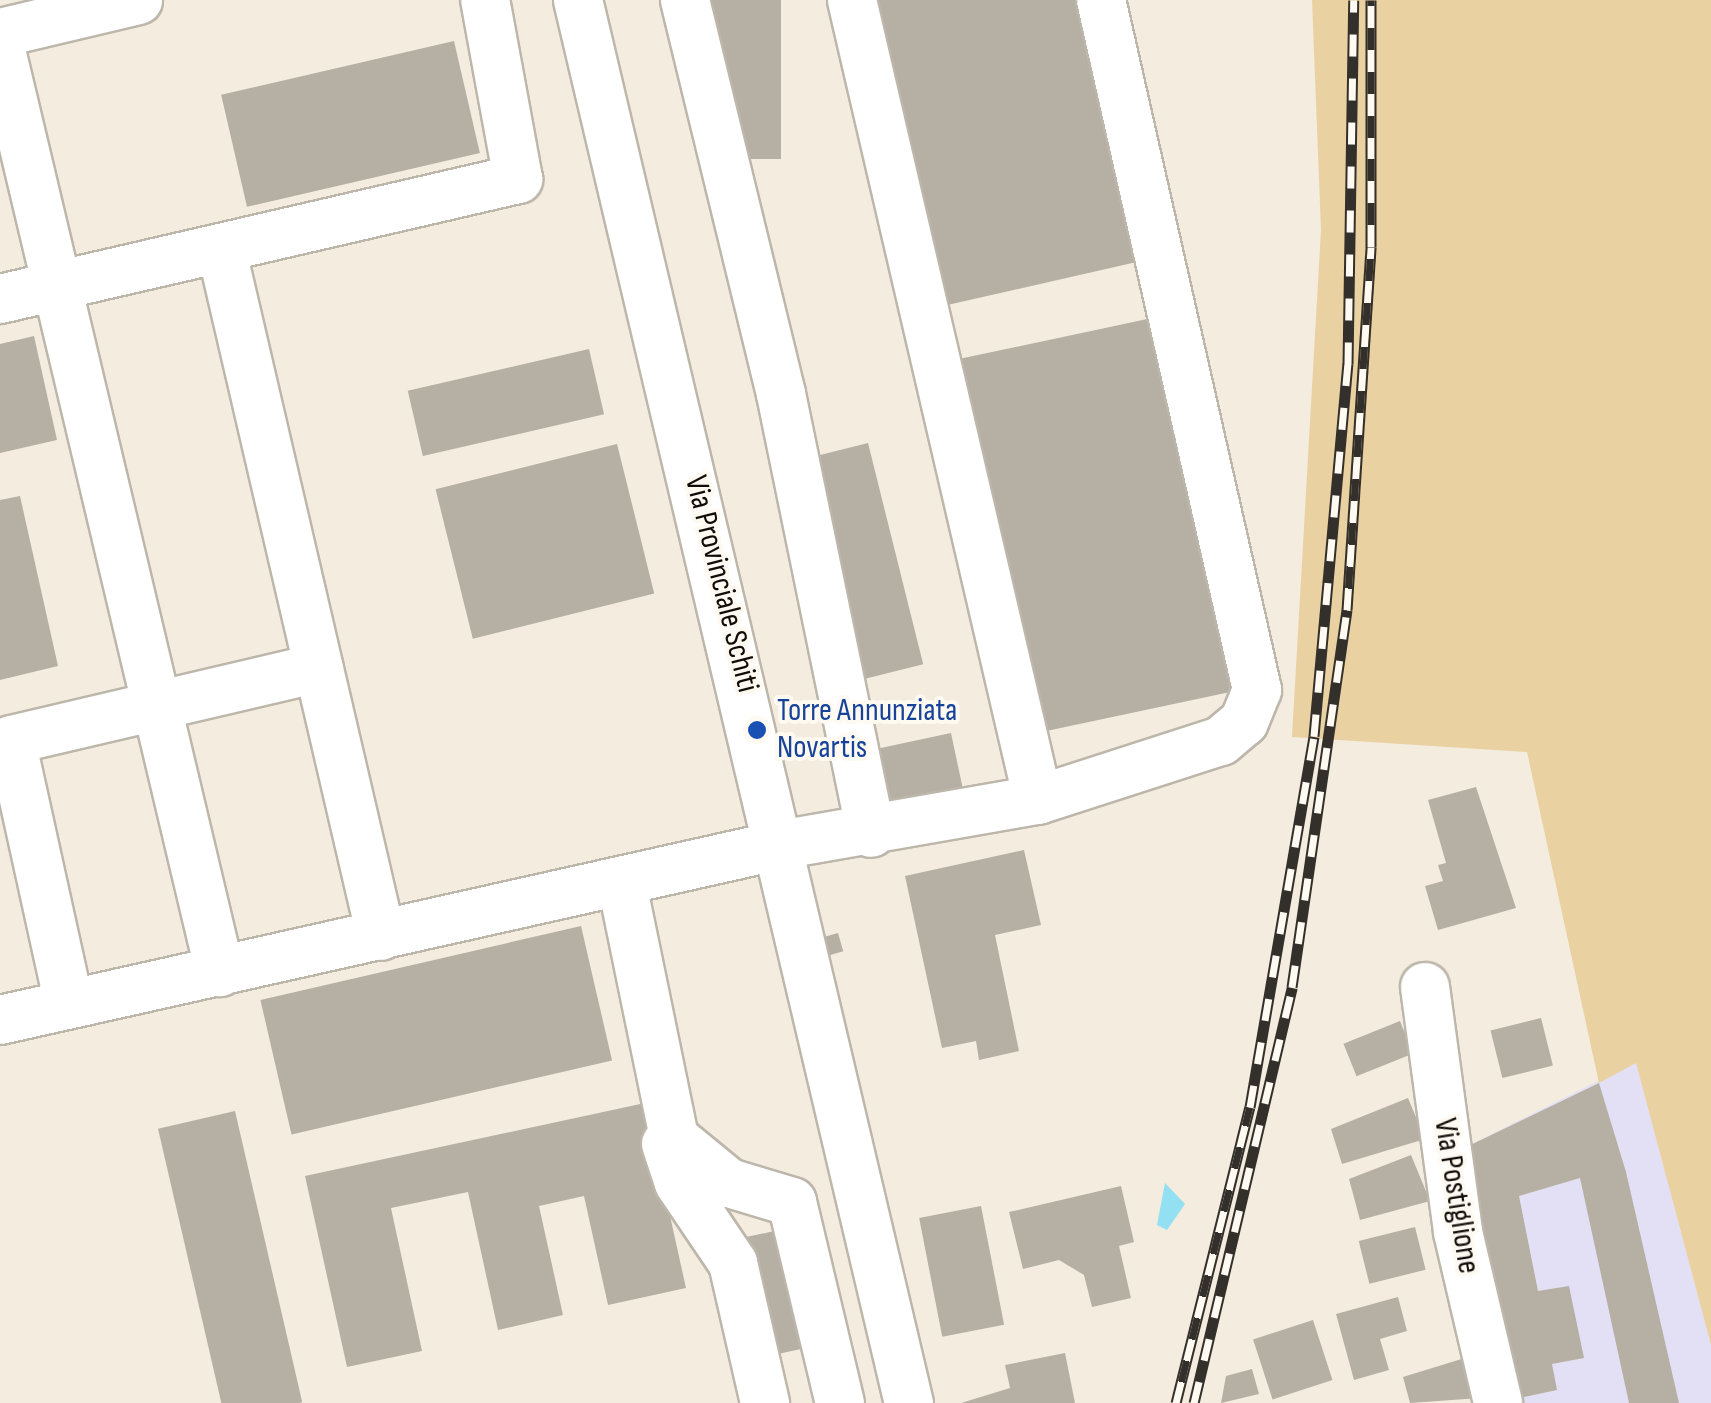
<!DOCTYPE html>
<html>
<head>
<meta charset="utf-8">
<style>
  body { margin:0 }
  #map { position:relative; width:1711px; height:1403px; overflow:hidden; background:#f3ecdf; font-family:"Sofia Sans Condensed",sans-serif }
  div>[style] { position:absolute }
  .commercial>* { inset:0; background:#e3e0f6 }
  .green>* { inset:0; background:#ead1a1 }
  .water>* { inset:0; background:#92e0f2 }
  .building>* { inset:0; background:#b6afa3; transform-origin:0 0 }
  .roads { filter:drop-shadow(2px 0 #bdb6aa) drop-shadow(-2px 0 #bdb6aa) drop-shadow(0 2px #bdb6aa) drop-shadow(0 -2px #bdb6aa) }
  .minor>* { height:48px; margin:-24px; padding:0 24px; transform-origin:24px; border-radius:24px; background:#fff }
  .rail>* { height:11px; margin-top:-5.5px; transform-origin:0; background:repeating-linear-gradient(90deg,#fefaf2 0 22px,#332f2a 0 44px); box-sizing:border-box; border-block:2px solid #332f2a }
  .dots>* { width:28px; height:28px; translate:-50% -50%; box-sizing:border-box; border:5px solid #fefaf2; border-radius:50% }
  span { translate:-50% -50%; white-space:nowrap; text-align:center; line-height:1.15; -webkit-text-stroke:8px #fefaf2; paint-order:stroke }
  .street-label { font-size:32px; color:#100d09 }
  .transit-label { font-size:32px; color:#164399 }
  .left { translate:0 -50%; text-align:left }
</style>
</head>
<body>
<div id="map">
  <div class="commercial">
    <div style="clip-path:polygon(1636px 1062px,1711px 1345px,1711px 1403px,1510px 1403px,1458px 1151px)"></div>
  </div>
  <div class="green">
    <div style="clip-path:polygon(1312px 0,1711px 0,1711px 1345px,1636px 1063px,1599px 1083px,1527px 752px,1292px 737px,1321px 230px)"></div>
  </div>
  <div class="water">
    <div style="clip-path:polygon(1165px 1183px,1185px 1204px,1167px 1230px,1157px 1225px)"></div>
  </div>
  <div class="building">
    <div style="left:701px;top:0;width:80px;height:159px"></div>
    <div style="clip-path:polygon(872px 0,1080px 0,1141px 261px,943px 306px)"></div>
    <div style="left:454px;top:41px;width:115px;height:239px;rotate:77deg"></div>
    <div style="left:1152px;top:318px;width:382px;height:200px;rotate:78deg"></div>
    <div style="clip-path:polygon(34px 336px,57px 440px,0 453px,0 344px)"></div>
    <div style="left:589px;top:349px;width:67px;height:186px;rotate:77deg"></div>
    <div style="left:868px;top:443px;width:228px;height:71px;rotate:76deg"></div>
    <div style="left:617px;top:444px;width:154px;height:187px;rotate:76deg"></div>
    <div style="clip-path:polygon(20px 496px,58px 666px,0 680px,0 500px)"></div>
    <div style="left:951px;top:733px;width:64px;height:91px;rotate:78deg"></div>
    <div style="clip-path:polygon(1476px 787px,1516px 908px,1438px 930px,1425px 886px,1443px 881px,1438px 865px,1446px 863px,1428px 800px)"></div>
    <div style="clip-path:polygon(1024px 850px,1041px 925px,995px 935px,1019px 1051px,979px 1060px,976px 1041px,942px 1048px,905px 876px)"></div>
    <div style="left:581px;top:926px;width:138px;height:329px;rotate:77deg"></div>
    <div style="left:838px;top:933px;width:19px;height:24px;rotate:74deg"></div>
    <div style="left:1541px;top:1018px;width:49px;height:52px;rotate:76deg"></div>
    <div style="left:1400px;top:1021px;width:35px;height:61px;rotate:68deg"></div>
    <div style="clip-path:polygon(1599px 1083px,1626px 1172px,1679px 1403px,1629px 1403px,1580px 1178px,1519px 1196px,1538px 1291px,1569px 1286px,1584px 1358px,1552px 1364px,1557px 1390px,1509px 1400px,1458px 1151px)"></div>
    <div style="clip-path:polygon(1408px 1098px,1425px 1139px,1342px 1164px,1331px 1129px)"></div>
    <div style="clip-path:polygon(645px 1103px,686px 1288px,608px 1305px,584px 1196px,539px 1206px,563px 1315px,498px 1330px,468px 1192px,391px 1208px,422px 1351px,347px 1367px,305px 1176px)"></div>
    <div style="left:235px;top:1111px;width:299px;height:79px;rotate:77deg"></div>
    <div style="clip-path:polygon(1411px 1155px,1430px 1201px,1360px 1220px,1349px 1179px)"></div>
    <div style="clip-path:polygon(1121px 1186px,1134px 1242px,1119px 1246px,1131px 1298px,1092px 1307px,1084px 1275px,1059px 1260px,1023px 1269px,1009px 1212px)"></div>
    <div style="left:981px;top:1206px;width:121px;height:63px;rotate:79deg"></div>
    <div style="left:1415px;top:1227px;width:44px;height:58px;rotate:76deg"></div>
    <div style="left:784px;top:1229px;width:121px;height:45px;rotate:78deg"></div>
    <div style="clip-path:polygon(1398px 1297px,1407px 1331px,1380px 1339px,1389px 1370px,1354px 1380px,1336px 1314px)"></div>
    <div style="left:1313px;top:1320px;width:63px;height:63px;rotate:72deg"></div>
    <div style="clip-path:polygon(1065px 1353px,1075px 1403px,961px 1403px,1010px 1388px,1005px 1365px)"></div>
    <div style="clip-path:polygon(1468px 1357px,1480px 1398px,1410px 1403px,1403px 1377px)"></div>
    <div style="clip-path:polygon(1252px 1369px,1259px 1394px,1221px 1403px,1226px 1376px)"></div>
  </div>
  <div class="roads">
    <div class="minor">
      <div style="left:578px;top:0;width:1442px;rotate:76.73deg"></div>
      <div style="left:685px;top:0;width:406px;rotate:76.3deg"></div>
      <div style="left:781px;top:394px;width:448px;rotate:78.4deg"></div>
      <div style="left:852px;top:0;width:821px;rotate:76.91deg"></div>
      <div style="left:0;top:33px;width:142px;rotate:-13.4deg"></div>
      <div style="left:0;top:46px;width:952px;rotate:76.64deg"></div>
      <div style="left:222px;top:252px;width:702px;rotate:76.91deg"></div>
      <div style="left:0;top:299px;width:532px;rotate:-13.04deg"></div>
      <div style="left:518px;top:179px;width:182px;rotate:-100.4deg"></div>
      <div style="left:622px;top:884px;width:259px;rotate:78.4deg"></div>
      <div style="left:674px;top:1138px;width:71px;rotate:39.3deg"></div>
      <div style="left:729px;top:1183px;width:66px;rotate:16.8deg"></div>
      <div style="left:792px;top:1202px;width:207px;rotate:76.6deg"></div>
      <div style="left:1425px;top:987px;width:247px;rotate:82.3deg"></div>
      <div style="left:1458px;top:1232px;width:176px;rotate:76.8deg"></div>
      <div style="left:69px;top:1004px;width:270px;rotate:-102.4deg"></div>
      <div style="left:11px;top:740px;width:316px;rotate:-13.2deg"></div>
      <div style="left:0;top:1020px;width:804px;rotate:-12.64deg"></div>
      <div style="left:785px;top:844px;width:257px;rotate:-9.9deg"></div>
      <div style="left:1038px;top:800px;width:192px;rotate:-17.9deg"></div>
      <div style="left:1221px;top:741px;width:30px;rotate:-40deg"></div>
      <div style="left:1244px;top:722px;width:35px;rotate:-68deg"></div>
      <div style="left:1257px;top:690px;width:707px;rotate:-102.74deg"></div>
      <div style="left:666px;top:1144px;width:41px;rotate:71.6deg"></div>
      <div style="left:679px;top:1183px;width:97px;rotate:56deg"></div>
      <div style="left:733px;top:1263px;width:144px;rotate:77.1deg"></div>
    </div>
  </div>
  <div class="rail">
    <div style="left:1176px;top:1403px;width:305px;rotate:-76deg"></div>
    <div style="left:1250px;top:1107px;width:376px;rotate:-80.2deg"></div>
    <div style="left:1314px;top:736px;width:374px;rotate:-84.8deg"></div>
    <div style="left:1348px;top:364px;width:364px;rotate:-89.1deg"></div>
    <div style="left:1194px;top:1403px;width:427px;rotate:-76.7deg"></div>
    <div style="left:1292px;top:987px;width:381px;rotate:-81.7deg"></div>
    <div style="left:1347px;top:610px;width:364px;rotate:-86.2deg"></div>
    <div style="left:1371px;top:247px;width:247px;rotate:-90deg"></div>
  </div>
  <div class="dots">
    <div style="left:757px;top:730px;background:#1a4fb4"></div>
  </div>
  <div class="street-label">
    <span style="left:721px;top:584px;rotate:76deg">Via Provinciale Schiti</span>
    <span style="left:1456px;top:1196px;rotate:81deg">Via Postiglione</span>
  </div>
  <div class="transit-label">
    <span class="left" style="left:777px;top:730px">Torre Annunziata<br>Novartis</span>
  </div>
</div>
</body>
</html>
